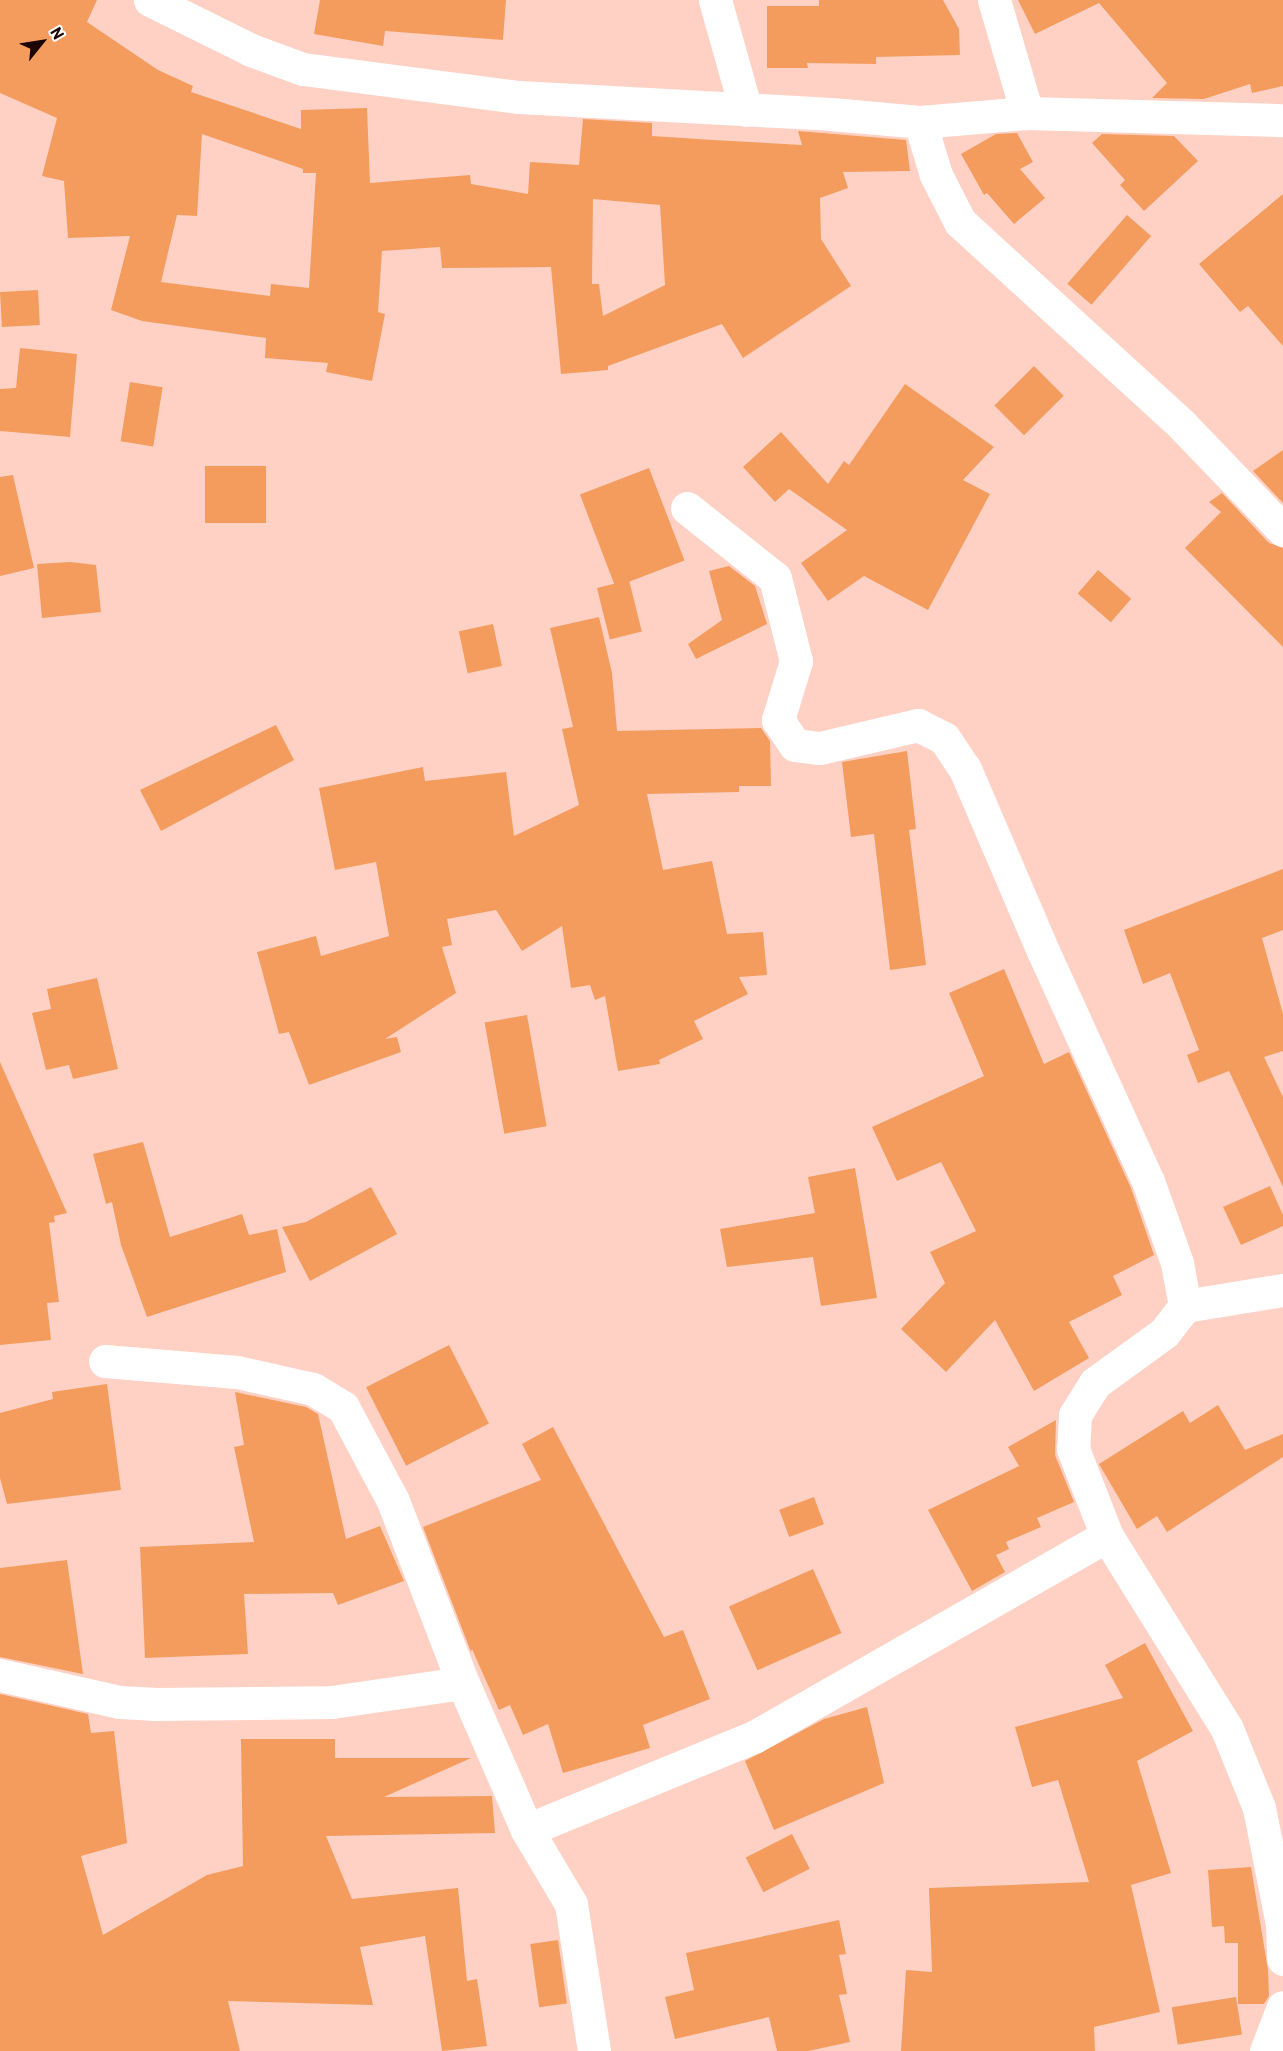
<!DOCTYPE html>
<html>
<head>
<meta charset="utf-8">
<style>
  body { margin:0 }
  #map { position:relative; width:1283px; height:2051px; overflow:hidden; background:#ffd1c5; font-family:Barlow,sans-serif }
  div>[style] { position:absolute }
  .building>* { inset:0; background:#f49c5e; transform-origin:0 0 }
  .minor>* { height:33px; margin:-16.5px; padding:0 16.5px; transform-origin:16.5px; border-radius:16.5px; background:#fff }
  span { translate:-50% -50%; white-space:nowrap; text-align:center; line-height:1.15; -webkit-text-stroke:6px #fefefe; paint-order:stroke }
  .north { position:absolute; left:12px; top:12px; width:60px; height:60px; -webkit-text-stroke:4px #fefefe; paint-order:stroke; rotate:60deg; font-size:16px; font-weight:700; line-height:24px; text-align:center; color:#1b0401 }
  .north::after { content:''; display:block; margin:auto; width:21px; height:27px; background:#1b0401; clip-path:polygon(50% 0,100% 100%,50% 72%,0 100%) }
</style>
</head>
<body>
<div id="map">
  <div class="building">
    <div style="clip-path:polygon(evenodd,0 0,97px 0,87px 22px,158px 70px,193px 86px,191px 92px,301px 129px,301px 110px,367px 108px,370px 183px,470px 175px,471px 184px,528px 194px,530px 162px,579px 165px,583px 119px,652px 123px,652px 136px,713px 140px,802px 145px,798px 131px,906px 140px,910px 171px,843px 172px,848px 188px,820px 198px,821px 239px,851px 286px,743px 358px,722px 324px,608px 366px,608px 370px,561px 374px,551px 267px,442px 268px,440px 247px,382px 251px,378px 312px,385px 314px,372px 381px,326px 372px,328px 363px,265px 358px,266px 338px,142px 321px,111px 310px,130px 236px,68px 238px,64px 181px,42px 176px,57px 118px,0 93px,0 0,202px 134px,303px 169px,303px 173px,316px 173px,309px 288px,271px 284px,270px 296px,161px 282px,177px 215px,197px 216px,202px 134px,0 0,593px 199px,660px 205px,665px 285px,603px 316px,599px 284px,592px 284px,593px 199px)"></div>
    <div style="clip-path:polygon(320px 0,506px 0,503px 40px,385px 31px,383px 46px,314px 34px)"></div>
    <div style="clip-path:polygon(819px 0,943px 0,959px 29px,960px 55px,876px 57px,876px 64px,807px 63px,808px 68px,767px 68px,767px 6px,819px 6px)"></div>
    <div style="clip-path:polygon(1018px 0,1283px 0,1283px 86px,1252px 93px,1250px 84px,1204px 99px,1152px 98px,1167px 83px,1099px 3px,1035px 34px)"></div>
    <div style="clip-path:polygon(1017px 133px,1033px 162px,1020px 169px,1045px 198px,1014px 224px,987px 193px,984px 195px,961px 154px,996px 134px)"></div>
    <div style="clip-path:polygon(1102px 134px,1174px 136px,1198px 161px,1144px 211px,1120px 185px,1125px 180px,1092px 143px)"></div>
    <div style="clip-path:polygon(1283px 194px,1283px 346px,1248px 306px,1240px 312px,1199px 264px)"></div>
    <div style="left:1127px;top:215px;width:32px;height:91px;rotate:41deg"></div>
    <div style="left:38px;top:290px;width:35px;height:38px;rotate:87deg"></div>
    <div style="clip-path:polygon(20px 348px,77px 354px,70px 437px,0 431px,0 389px,16px 388px)"></div>
    <div style="left:1034px;top:366px;width:42px;height:56px;rotate:45deg"></div>
    <div style="left:130px;top:382px;width:33px;height:60px;rotate:9deg"></div>
    <div style="clip-path:polygon(905px 384px,994px 447px,963px 480px,990px 494px,928px 610px,864px 576px,828px 601px,801px 563px,847px 530px,789px 489px,775px 502px,743px 467px,781px 432px,828px 484px,844px 461px,849px 465px)"></div>
    <div style="clip-path:polygon(1283px 450px,1283px 503px,1253px 471px)"></div>
    <div style="left:205px;top:466px;width:61px;height:57px"></div>
    <div style="left:649px;top:468px;width:99px;height:74px;rotate:69deg"></div>
    <div style="clip-path:polygon(13px 475px,34px 568px,0 576px,0 477px)"></div>
    <div style="clip-path:polygon(1222px 493px,1269px 543px,1283px 548px,1283px 647px,1185px 548px,1221px 512px,1209px 502px)"></div>
    <div style="clip-path:polygon(70px 562px,96px 565px,101px 612px,42px 618px,37px 564px)"></div>
    <div style="clip-path:polygon(729px 566px,755px 586px,767px 624px,696px 659px,688px 644px,722px 620px,709px 571px)"></div>
    <div style="left:1098px;top:570px;width:44px;height:31px;rotate:41deg"></div>
    <div style="left:629px;top:580px;width:53px;height:33px;rotate:76deg"></div>
    <div style="clip-path:polygon(599px 617px,612px 673px,617px 731px,761px 728px,770px 741px,771px 786px,739px 786px,739px 792px,647px 794px,663px 870px,712px 861px,727px 934px,763px 932px,767px 975px,739px 977px,748px 994px,694px 1021px,703px 1039px,659px 1060px,660px 1064px,618px 1071px,605px 996px,595px 1000px,590px 985px,571px 988px,562px 926px,522px 951px,496px 910px,447px 919px,452px 945px,442px 947px,456px 993px,385px 1039px,397px 1037px,401px 1052px,309px 1085px,289px 1032px,279px 1034px,257px 952px,316px 936px,321px 956px,389px 936px,376px 862px,335px 870px,319px 788px,423px 767px,425px 781px,506px 772px,514px 836px,579px 805px,562px 729px,573px 727px,550px 628px)"></div>
    <div style="left:493px;top:624px;width:43px;height:35px;rotate:78deg"></div>
    <div style="clip-path:polygon(276px 725px,294px 760px,161px 831px,140px 790px)"></div>
    <div style="clip-path:polygon(907px 751px,916px 829px,909px 830px,926px 965px,890px 970px,874px 834px,851px 837px,842px 762px)"></div>
    <div style="clip-path:polygon(1283px 869px,1283px 930px,1262px 938px,1283px 1014px,1283px 1051px,1264px 1057px,1283px 1097px,1283px 1187px,1229px 1071px,1198px 1083px,1187px 1055px,1199px 1050px,1170px 973px,1143px 984px,1124px 930px)"></div>
    <div style="clip-path:polygon(1004px 969px,1044px 1064px,1069px 1052px,1131px 1188px,1154px 1255px,1113px 1276px,1122px 1295px,1069px 1322px,1089px 1358px,1034px 1391px,995px 1320px,946px 1372px,901px 1329px,945px 1283px,930px 1252px,976px 1231px,941px 1162px,897px 1181px,872px 1127px,984px 1076px,949px 993px)"></div>
    <div style="clip-path:polygon(97px 978px,118px 1069px,73px 1079px,69px 1065px,46px 1070px,32px 1013px,51px 1009px,47px 989px)"></div>
    <div style="left:527px;top:1015px;width:113px;height:43px;rotate:80deg"></div>
    <div style="clip-path:polygon(0 1062px,67px 1213px,54px 1216px,55px 1222px,49px 1223px,59px 1302px,47px 1303px,51px 1340px,0 1345px)"></div>
    <div style="clip-path:polygon(143px 1142px,170px 1237px,242px 1214px,249px 1235px,277px 1229px,286px 1272px,147px 1317px,121px 1245px,112px 1202px,106px 1204px,93px 1154px)"></div>
    <div style="clip-path:polygon(855px 1168px,877px 1298px,821px 1306px,813px 1257px,727px 1267px,720px 1229px,815px 1213px,808px 1177px)"></div>
    <div style="clip-path:polygon(1270px 1186px,1283px 1215px,1283px 1226px,1241px 1245px,1223px 1207px)"></div>
    <div style="clip-path:polygon(371px 1187px,397px 1234px,310px 1281px,282px 1227px,306px 1222px)"></div>
    <div style="left:449px;top:1345px;width:88px;height:93px;rotate:63deg"></div>
    <div style="clip-path:polygon(107px 1384px,121px 1490px,7px 1504px,0 1478px,0 1413px,53px 1399px,52px 1392px)"></div>
    <div style="clip-path:polygon(235px 1392px,306px 1407px,318px 1414px,346px 1539px,380px 1526px,404px 1581px,338px 1605px,333px 1593px,244px 1594px,248px 1654px,145px 1658px,140px 1547px,254px 1542px,234px 1447px,244px 1445px)"></div>
    <div style="clip-path:polygon(1218px 1405px,1245px 1450px,1283px 1434px,1283px 1457px,1167px 1532px,1157px 1516px,1137px 1529px,1099px 1464px,1183px 1411px,1190px 1423px)"></div>
    <div style="clip-path:polygon(1056px 1420px,1055px 1455px,1074px 1502px,1037px 1518px,1041px 1527px,1006px 1542px,1009px 1549px,996px 1555px,1005px 1572px,972px 1591px,928px 1510px,1019px 1466px,1008px 1447px)"></div>
    <div style="clip-path:polygon(553px 1427px,664px 1637px,683px 1630px,710px 1699px,643px 1725px,650px 1748px,563px 1773px,548px 1724px,523px 1735px,510px 1705px,499px 1710px,472px 1649px,471px 1652px,423px 1527px,541px 1480px,522px 1444px)"></div>
    <div style="left:814px;top:1497px;width:29px;height:37px;rotate:70deg"></div>
    <div style="clip-path:polygon(67px 1560px,83px 1674px,0 1657px,0 1568px)"></div>
    <div style="left:813px;top:1569px;width:70px;height:92px;rotate:66deg"></div>
    <div style="clip-path:polygon(1145px 1643px,1193px 1731px,1137px 1761px,1171px 1873px,1131px 1885px,1160px 2012px,1094px 2027px,1095px 2051px,901px 2051px,906px 1970px,932px 1972px,929px 1888px,1089px 1882px,1058px 1780px,1032px 1787px,1015px 1727px,1123px 1698px,1105px 1665px)"></div>
    <div style="clip-path:polygon(0 1694px,88px 1714px,91px 1733px,114px 1731px,127px 1843px,81px 1856px,103px 1935px,207px 1875px,243px 1866px,241px 1739px,335px 1739px,335px 1758px,471px 1758px,384px 1797px,492px 1796px,495px 1833px,326px 1836px,352px 1899px,458px 1888px,467px 1981px,477px 1979px,487px 2046px,442px 2051px,425px 1936px,360px 1947px,373px 2005px,228px 2001px,240px 2051px,0 2051px)"></div>
    <div style="clip-path:polygon(867px 1707px,884px 1783px,774px 1830px,745px 1761px,824px 1719px)"></div>
    <div style="left:792px;top:1834px;width:39px;height:52px;rotate:63deg"></div>
    <div style="clip-path:polygon(1251px 1867px,1268px 1970px,1269px 1996px,1264px 2004px,1238px 2004px,1238px 1943px,1225px 1943px,1224px 1926px,1212px 1927px,1208px 1870px)"></div>
    <div style="clip-path:polygon(839px 1920px,846px 1954px,839px 1955px,847px 1994px,839px 1995px,850px 2042px,808px 2051px,777px 2051px,769px 2017px,675px 2039px,665px 1997px,694px 1990px,686px 1953px)"></div>
    <div style="left:558px;top:1940px;width:64px;height:28px;rotate:82deg"></div>
    <div style="left:1236px;top:1997px;width:38px;height:65px;rotate:81deg"></div>
  </div>
  <div class="minor">
    <div style="left:150px;top:0;width:113px;rotate:26.3deg"></div>
    <div style="left:251px;top:50px;width:55px;rotate:20.1deg"></div>
    <div style="left:303px;top:69px;width:218px;rotate:7.4deg"></div>
    <div style="left:519px;top:97px;width:312px;rotate:3.1deg"></div>
    <div style="left:831px;top:114px;width:89px;rotate:5.1deg"></div>
    <div style="left:920px;top:122px;width:107px;rotate:-4.8deg"></div>
    <div style="left:1027px;top:113px;width:256px;rotate:1.6deg"></div>
    <div style="left:715px;top:0;width:114px;rotate:74.3deg"></div>
    <div style="left:994px;top:0;width:118px;rotate:73.7deg"></div>
    <div style="left:920px;top:122px;width:55px;rotate:73.2deg"></div>
    <div style="left:936px;top:175px;width:53px;rotate:62.9deg"></div>
    <div style="left:960px;top:222px;width:301px;rotate:42.4deg"></div>
    <div style="left:1182px;top:425px;width:146px;rotate:46.1deg"></div>
    <div style="left:687px;top:508px;width:112px;rotate:38.5deg"></div>
    <div style="left:775px;top:578px;width:86px;rotate:75.8deg"></div>
    <div style="left:796px;top:661px;width:62px;rotate:107deg"></div>
    <div style="left:778px;top:720px;width:30px;rotate:56deg"></div>
    <div style="left:795px;top:745px;width:25px;rotate:7deg"></div>
    <div style="left:820px;top:748px;width:101px;rotate:-13.2deg"></div>
    <div style="left:918px;top:725px;width:29px;rotate:27deg"></div>
    <div style="left:944px;top:738px;width:37px;rotate:56deg"></div>
    <div style="left:965px;top:769px;width:198px;rotate:66.8deg"></div>
    <div style="left:1043px;top:951px;width:253px;rotate:65.5deg"></div>
    <div style="left:1148px;top:1181px;width:87px;rotate:70.5deg"></div>
    <div style="left:1177px;top:1263px;width:44px;rotate:79.5deg"></div>
    <div style="left:1185px;top:1306px;width:34px;rotate:128deg"></div>
    <div style="left:1164px;top:1333px;width:85px;rotate:144.1deg"></div>
    <div style="left:1095px;top:1383px;width:38px;rotate:122deg"></div>
    <div style="left:1075px;top:1415px;width:34px;rotate:93deg"></div>
    <div style="left:1073px;top:1449px;width:93px;rotate:68.7deg"></div>
    <div style="left:1107px;top:1536px;width:227px;rotate:58.1deg"></div>
    <div style="left:1227px;top:1729px;width:85px;rotate:67.9deg"></div>
    <div style="left:1259px;top:1808px;width:118px;rotate:78.8deg"></div>
    <div style="left:1282px;top:1924px;width:35px;rotate:88deg"></div>
    <div style="left:1185px;top:1306px;width:99px;rotate:-9.3deg"></div>
    <div style="left:105px;top:1361px;width:132px;rotate:4.8deg"></div>
    <div style="left:237px;top:1372px;width:78px;rotate:12.6deg"></div>
    <div style="left:313px;top:1389px;width:35px;rotate:31deg"></div>
    <div style="left:343px;top:1407px;width:106px;rotate:62deg"></div>
    <div style="left:393px;top:1501px;width:195px;rotate:69deg"></div>
    <div style="left:463px;top:1683px;width:160px;rotate:66.5deg"></div>
    <div style="left:527px;top:1830px;width:86px;rotate:59.3deg"></div>
    <div style="left:571px;top:1904px;width:149px;rotate:81.1deg"></div>
    <div style="left:0;top:1675px;width:123px;rotate:12.7deg"></div>
    <div style="left:120px;top:1702px;width:33px;rotate:3deg"></div>
    <div style="left:153px;top:1704px;width:179px;rotate:-0.6deg"></div>
    <div style="left:332px;top:1702px;width:132px;rotate:-8.3deg"></div>
    <div style="left:527px;top:1830px;width:245px;rotate:-22.3deg"></div>
    <div style="left:754px;top:1737px;width:406px;rotate:-29.7deg"></div>
    <div style="left:1266px;top:2051px;width:47px;rotate:-68.9deg"></div>
  </div>
  <div class="north">N</div>
</div>
</body>
</html>
